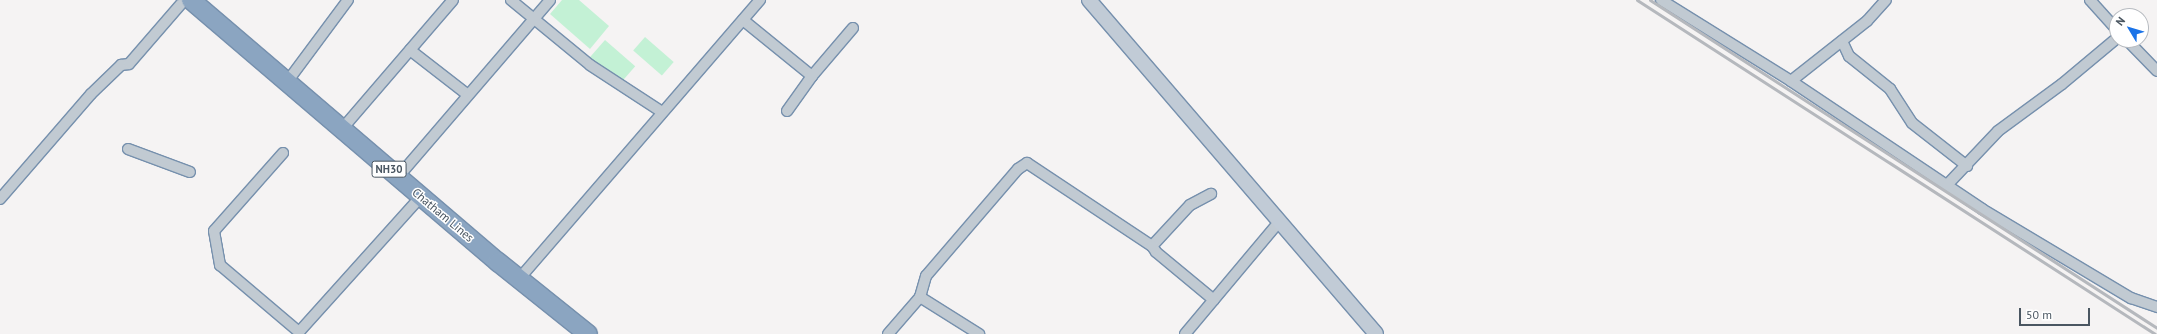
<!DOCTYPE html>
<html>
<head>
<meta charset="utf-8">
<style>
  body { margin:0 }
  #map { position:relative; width:2157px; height:334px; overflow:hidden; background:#f5f3f3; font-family:"PT Sans",sans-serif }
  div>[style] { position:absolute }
  .green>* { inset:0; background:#c3f1d5; transform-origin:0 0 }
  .roads { filter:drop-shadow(1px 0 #7690ad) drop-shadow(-1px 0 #7690ad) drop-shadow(0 1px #7690ad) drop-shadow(0 -1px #7690ad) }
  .street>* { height:10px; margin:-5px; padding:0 5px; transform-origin:5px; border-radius:5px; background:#c1cad2 }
  .secondary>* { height:14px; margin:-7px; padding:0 7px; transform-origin:7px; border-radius:7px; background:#c1cbd6 }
  .highway>* { height:18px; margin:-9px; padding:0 9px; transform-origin:9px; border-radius:9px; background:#8ba5c1 }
  .rail>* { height:3px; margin:-1.5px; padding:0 1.5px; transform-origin:1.5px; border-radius:1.5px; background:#b5b8bd }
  span { translate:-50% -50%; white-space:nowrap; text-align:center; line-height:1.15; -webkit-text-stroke:3px #fff; paint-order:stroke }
  .shield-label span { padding:1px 3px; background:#fff; border:1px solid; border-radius:3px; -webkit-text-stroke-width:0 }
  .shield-label { font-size:11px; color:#4a5661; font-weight:700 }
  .street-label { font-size:12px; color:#4a5661 }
  .north { position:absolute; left:2109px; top:8px; width:40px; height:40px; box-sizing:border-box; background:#fff; border:1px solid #b7bbc0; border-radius:50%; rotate:308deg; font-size:11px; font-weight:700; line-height:16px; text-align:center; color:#4a5661 }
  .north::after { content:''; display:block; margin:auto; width:14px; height:18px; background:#1a73e8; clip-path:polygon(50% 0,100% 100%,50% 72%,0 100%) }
  .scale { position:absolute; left:2019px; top:308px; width:71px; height:18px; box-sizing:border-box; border:2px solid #4a5661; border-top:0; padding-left:5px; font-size:12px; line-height:14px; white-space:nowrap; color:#4a5661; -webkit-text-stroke:3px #fff; paint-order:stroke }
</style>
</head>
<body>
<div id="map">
  <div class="green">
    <div style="clip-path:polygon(562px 0,579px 0,609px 26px,590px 49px,550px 14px)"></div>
    <div style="left:645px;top:37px;width:38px;height:18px;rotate:41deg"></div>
    <div style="left:605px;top:40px;width:40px;height:23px;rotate:41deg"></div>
  </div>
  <div class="roads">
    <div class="street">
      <div style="left:511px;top:0;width:102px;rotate:39.4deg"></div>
      <div style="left:590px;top:65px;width:86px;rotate:33.1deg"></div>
      <div style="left:1661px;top:0;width:153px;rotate:31.9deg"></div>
      <div style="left:1791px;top:81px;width:230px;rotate:33.8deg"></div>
      <div style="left:1982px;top:209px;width:174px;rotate:30.9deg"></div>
      <div style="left:2131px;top:298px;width:28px;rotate:19deg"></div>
      <div style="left:2090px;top:0;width:40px;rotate:48deg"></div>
      <div style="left:743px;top:20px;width:89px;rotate:39.1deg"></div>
      <div style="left:812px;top:76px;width:43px;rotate:125.5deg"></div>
      <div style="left:2127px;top:40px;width:43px;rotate:45.9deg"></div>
      <div style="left:1842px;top:41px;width:17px;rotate:65deg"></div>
      <div style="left:1849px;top:56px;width:53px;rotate:38.8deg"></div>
      <div style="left:1890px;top:89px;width:40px;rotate:57.1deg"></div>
      <div style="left:1912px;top:123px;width:70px;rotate:38deg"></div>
      <div style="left:410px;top:50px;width:73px;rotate:37.8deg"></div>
      <div style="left:812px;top:76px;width:63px;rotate:-49.5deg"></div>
      <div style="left:1791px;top:81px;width:97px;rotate:-38.3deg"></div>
      <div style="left:1867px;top:21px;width:28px;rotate:-48deg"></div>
      <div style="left:287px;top:82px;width:102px;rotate:-53.4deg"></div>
      <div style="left:342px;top:129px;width:170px;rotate:-49.3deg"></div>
      <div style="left:128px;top:149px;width:66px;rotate:20.4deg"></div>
      <div style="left:283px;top:153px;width:104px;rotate:131.5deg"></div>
      <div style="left:214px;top:231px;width:35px;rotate:80deg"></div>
      <div style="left:220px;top:265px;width:104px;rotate:40.3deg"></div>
      <div style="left:299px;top:332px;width:173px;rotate:-48deg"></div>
      <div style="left:398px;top:177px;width:233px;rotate:-49.3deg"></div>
      <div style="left:1947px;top:185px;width:74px;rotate:-46.6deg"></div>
      <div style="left:1998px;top:131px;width:79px;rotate:-36.3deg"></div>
      <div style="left:2062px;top:84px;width:72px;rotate:-39.9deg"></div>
      <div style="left:0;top:199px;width:139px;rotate:-49.1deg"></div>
      <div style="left:91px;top:94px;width:42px;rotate:-44deg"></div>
      <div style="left:121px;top:65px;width:8px;rotate:-7deg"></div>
      <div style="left:129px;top:64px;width:79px;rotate:-49.1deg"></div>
      <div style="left:1152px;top:246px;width:56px;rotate:-47.2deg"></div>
      <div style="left:1190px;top:205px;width:24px;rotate:-28deg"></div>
      <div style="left:519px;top:279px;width:369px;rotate:-49.2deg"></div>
      <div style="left:920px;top:297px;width:70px;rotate:32.1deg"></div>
      <div style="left:888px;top:334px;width:49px;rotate:-49.1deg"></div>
      <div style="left:920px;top:297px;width:22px;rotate:-74deg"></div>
      <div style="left:926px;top:276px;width:141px;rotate:-49.3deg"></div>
      <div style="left:1018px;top:169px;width:11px;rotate:-34deg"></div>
      <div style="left:1027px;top:163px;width:150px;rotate:33.6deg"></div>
      <div style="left:1152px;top:246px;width:7px;rotate:56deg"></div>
      <div style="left:1156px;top:252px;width:75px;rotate:39.6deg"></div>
      <div style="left:1185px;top:334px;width:146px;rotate:-50deg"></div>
    </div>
    <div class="secondary">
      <div style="left:1089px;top:0;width:440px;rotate:49.3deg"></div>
    </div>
    <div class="highway">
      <div style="left:191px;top:0;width:404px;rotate:40.5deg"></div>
      <div style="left:498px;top:262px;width:115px;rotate:38.7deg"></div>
    </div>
  </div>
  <div class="rail">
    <div style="left:1637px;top:0;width:616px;rotate:32.81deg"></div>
    <div style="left:1650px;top:0;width:604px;rotate:32.9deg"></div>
  </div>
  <div class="shield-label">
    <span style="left:389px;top:169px">NH30</span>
  </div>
  <div class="street-label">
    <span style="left:443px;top:215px;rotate:40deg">Chatham Lines</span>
  </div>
  <div class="north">N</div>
  <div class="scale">50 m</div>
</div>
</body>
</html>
